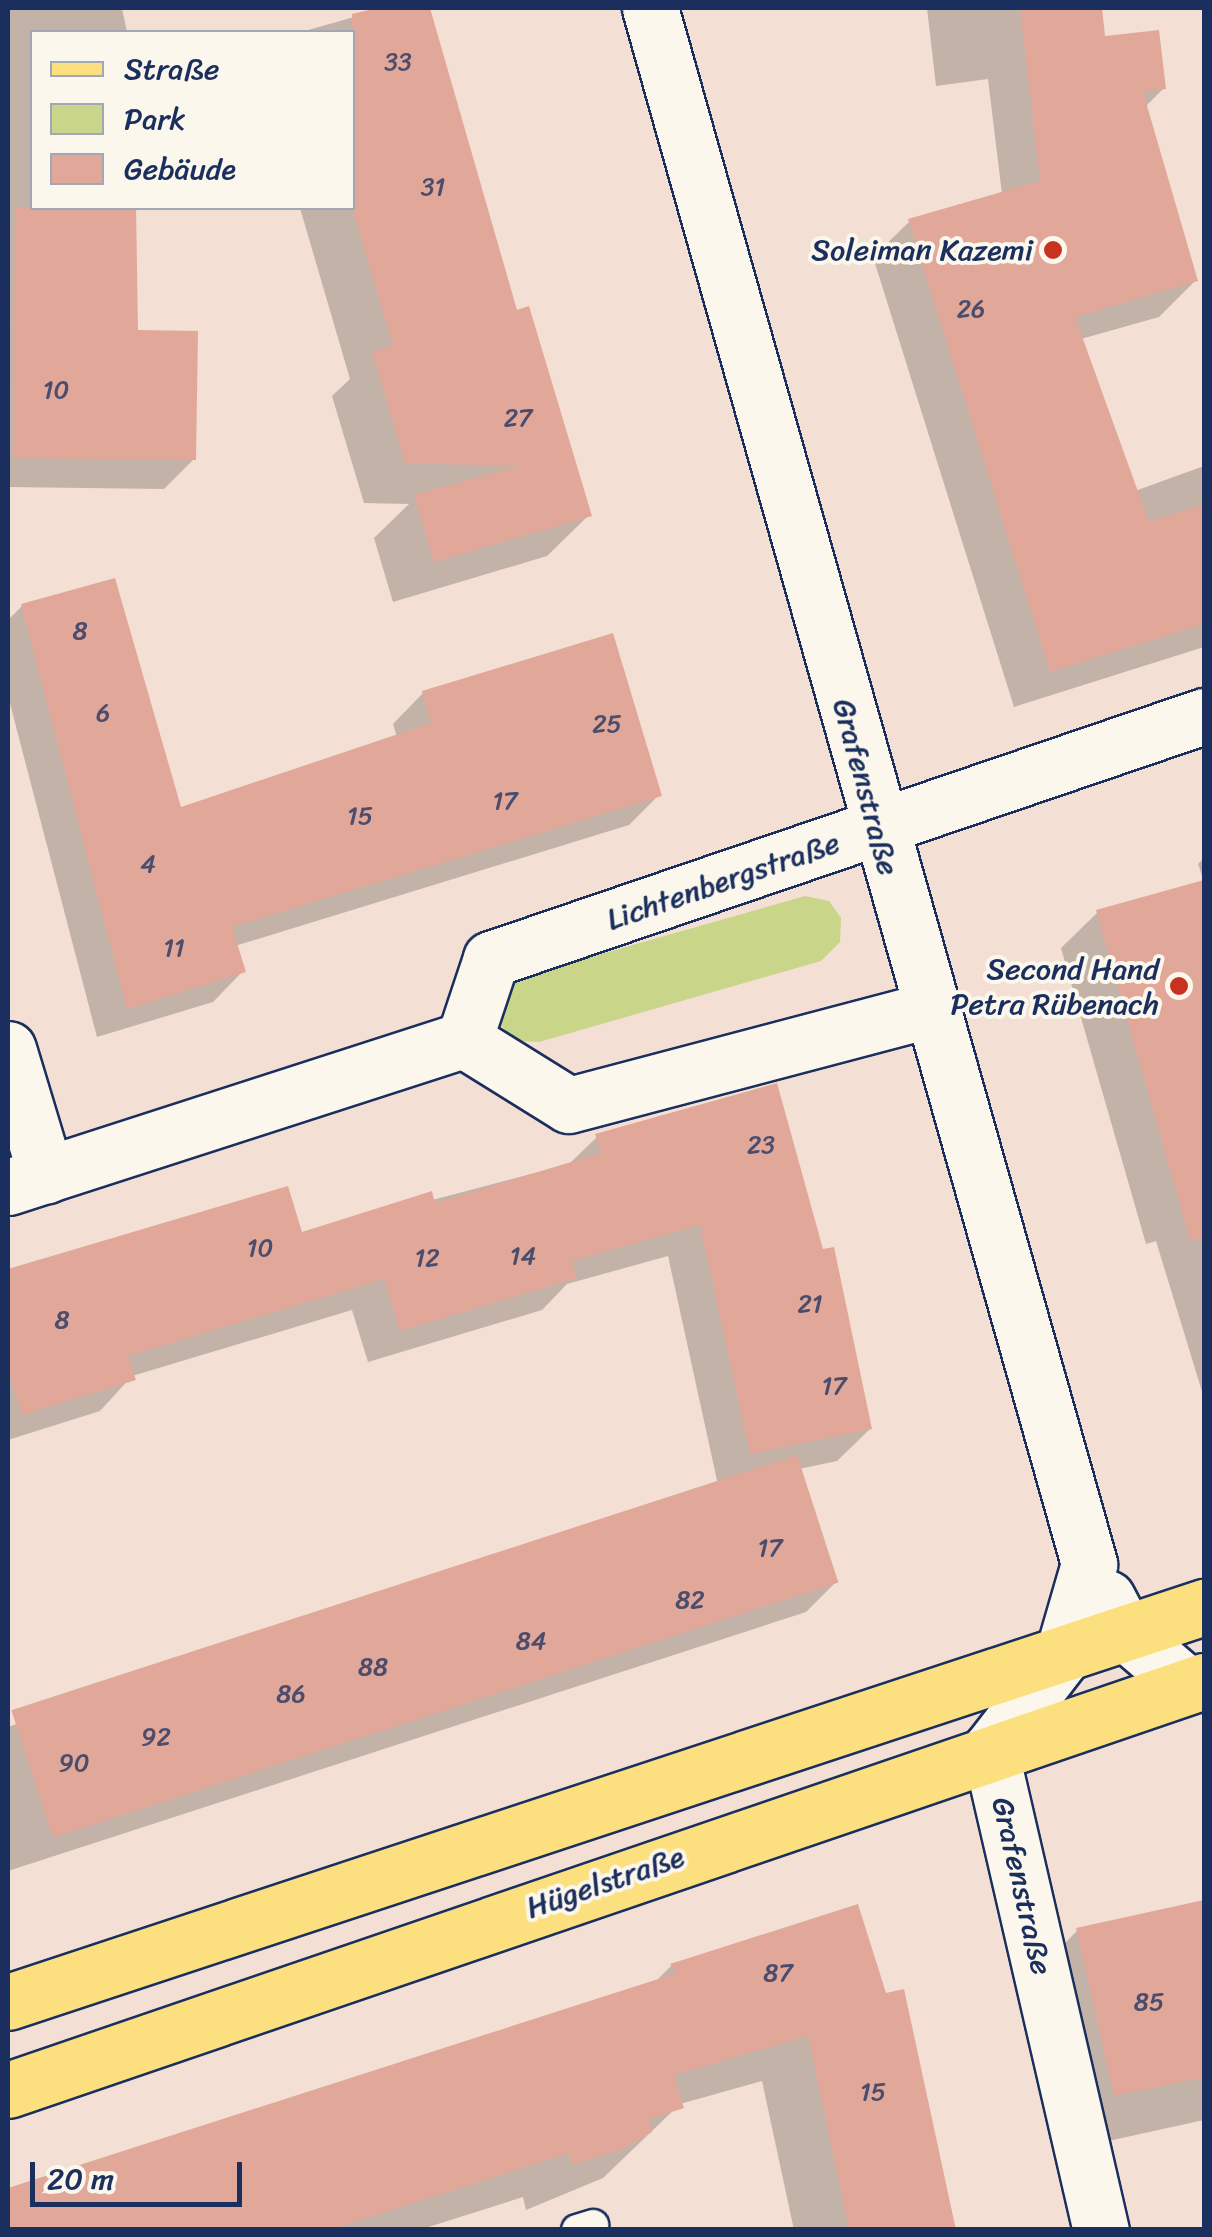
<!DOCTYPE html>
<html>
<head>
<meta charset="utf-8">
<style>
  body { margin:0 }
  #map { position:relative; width:1212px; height:2237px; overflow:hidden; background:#f3dfd3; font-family:Sriracha,sans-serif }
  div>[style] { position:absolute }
  .green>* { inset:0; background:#c9d68a }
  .shadow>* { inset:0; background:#0003 }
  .building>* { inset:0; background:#e1a89a; transform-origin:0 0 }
  .roads { filter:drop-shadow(2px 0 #1b2f5e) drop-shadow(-2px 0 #1b2f5e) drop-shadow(0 2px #1b2f5e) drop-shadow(0 -2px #1b2f5e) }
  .lane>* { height:30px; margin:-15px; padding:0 15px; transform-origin:15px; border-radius:15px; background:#fbf7ec }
  .street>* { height:55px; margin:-27.5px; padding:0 27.5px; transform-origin:27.5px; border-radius:27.5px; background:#fbf7ec }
  .primary>* { height:55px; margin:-27.5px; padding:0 27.5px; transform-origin:27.5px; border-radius:27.5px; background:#fce080 }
  .dots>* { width:28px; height:28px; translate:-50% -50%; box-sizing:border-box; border:5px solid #fbf7ec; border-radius:50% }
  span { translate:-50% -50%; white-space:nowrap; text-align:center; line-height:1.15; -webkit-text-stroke:8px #fbf7ec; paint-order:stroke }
  .number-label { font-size:25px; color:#4c4d6d }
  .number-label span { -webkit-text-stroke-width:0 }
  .poi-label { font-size:30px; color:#1b2f5e }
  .right { translate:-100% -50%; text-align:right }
  .street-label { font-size:30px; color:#1b2f5e }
  .frame { position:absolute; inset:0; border:10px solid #1b2f5e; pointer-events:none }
  .legend { position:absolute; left:30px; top:30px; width:325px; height:180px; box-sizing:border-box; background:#fbf7ec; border:2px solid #a1a7b3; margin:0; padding:12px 18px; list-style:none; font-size:30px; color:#1b2f5e }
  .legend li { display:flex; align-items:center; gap:20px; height:50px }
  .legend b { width:50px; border:2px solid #a1a7b3 }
  .scale { position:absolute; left:30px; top:2162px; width:212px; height:45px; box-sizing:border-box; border:5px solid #1b2f5e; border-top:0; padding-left:12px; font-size:30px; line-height:35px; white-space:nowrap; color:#1b2f5e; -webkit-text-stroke:8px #fbf7ec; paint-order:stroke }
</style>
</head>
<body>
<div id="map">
  <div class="green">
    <div style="clip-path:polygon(805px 896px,829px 901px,841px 918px,840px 942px,821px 961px,539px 1042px,515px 1041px,499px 1023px,502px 996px,520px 977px)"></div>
  </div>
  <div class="shadow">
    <div style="clip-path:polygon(8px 8px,122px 8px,127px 32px,32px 32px,32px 208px,134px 208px,135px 333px,194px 459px,164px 489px,8px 487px)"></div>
    <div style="clip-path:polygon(386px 8px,428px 8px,516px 313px,589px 515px,547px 556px,393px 602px,374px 538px,409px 504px,364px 503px,332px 396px,350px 379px,300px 208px,352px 208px,352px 32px,301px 32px)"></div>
    <div style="clip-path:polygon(927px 8px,1099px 8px,1102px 39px,1164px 88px,1145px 107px,1195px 281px,1159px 317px,1081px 339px,1135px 491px,1204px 466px,1204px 647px,1014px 707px,873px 257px,910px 221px,1002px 194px,988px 79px,936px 86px)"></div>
    <div style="clip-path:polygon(22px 606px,180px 810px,397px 737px,393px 724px,423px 693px,659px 795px,629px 825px,235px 946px,243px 971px,213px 1002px,97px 1037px,8px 696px,8px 620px)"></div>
    <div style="clip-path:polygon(1204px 858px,1204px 881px,1198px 864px)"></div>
    <div style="clip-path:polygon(1204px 882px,1204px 1398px,1156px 1241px,1146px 1244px,1061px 948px,1097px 913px)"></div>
    <div style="clip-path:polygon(775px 1086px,870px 1429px,837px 1461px,799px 1469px,836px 1582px,806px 1612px,8px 1871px,8px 1727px,718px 1485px,668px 1256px,567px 1284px,542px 1310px,368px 1362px,352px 1310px,132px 1376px,100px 1411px,8px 1440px,8px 1273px,286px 1190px,300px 1235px,569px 1164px,597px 1137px)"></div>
    <div style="clip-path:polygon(1204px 1902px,1204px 2120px,1058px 2152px,1021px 1987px,1078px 1930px)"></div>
    <div style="clip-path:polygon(856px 1908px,953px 2230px,794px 2230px,762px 2081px,680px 2104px,603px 2178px,526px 2210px,523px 2197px,419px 2230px,8px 2230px,8px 2190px,654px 1983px,671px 1966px)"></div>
  </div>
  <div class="building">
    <div style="clip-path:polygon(377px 8px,430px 8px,517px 310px,529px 306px,592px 516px,434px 562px,414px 495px,519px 466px,405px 463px,372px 352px,393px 346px,352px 208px,352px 14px)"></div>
    <div style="clip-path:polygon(1020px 8px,1102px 8px,1105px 36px,1159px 30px,1166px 89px,1143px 92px,1198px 281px,1075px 317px,1149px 522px,1204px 504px,1204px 624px,1050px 672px,908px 219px,1040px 181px)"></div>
    <div style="clip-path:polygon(15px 208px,136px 208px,138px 330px,198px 331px,196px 460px,13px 458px)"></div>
    <div style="clip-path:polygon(115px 578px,181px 807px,431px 723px,422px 691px,613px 633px,662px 796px,232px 927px,246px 972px,127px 1009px,21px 604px)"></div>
    <div style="clip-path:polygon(1204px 880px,1204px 1238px,1190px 1240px,1096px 910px)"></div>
    <div style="clip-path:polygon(777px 1083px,823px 1249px,834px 1247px,872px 1429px,750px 1454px,700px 1225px,572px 1261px,577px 1278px,400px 1331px,384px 1279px,128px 1356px,136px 1380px,22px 1415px,8px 1370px,8px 1269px,288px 1186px,302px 1232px,432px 1191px,435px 1203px,601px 1153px,595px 1134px)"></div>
    <div style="left:797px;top:1455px;width:134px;height:826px;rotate:72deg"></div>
    <div style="clip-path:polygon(1204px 1900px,1204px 2077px,1114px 2096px,1076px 1928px)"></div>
    <div style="clip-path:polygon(858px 1904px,886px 1993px,904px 1989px,956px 2230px,849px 2230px,808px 2036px,674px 2075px,684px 2108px,649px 2119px,652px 2132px,625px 2148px,572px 2165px,569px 2153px,330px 2230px,8px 2230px,8px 2188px,677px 1973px,670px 1964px)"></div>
  </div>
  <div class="roads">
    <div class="lane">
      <div style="left:577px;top:2230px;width:17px;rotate:-17deg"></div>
    </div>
    <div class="street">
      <div style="left:650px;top:8px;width:1617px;rotate:74.24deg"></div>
      <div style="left:1089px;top:1564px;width:97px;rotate:106.2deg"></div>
      <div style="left:1062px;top:1657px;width:118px;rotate:127.7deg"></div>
      <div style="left:990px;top:1750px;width:493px;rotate:77deg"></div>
      <div style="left:464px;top:1040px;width:85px;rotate:-71.6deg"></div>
      <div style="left:491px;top:959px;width:753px;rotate:-18.82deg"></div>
      <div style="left:8px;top:1049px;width:132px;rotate:73.2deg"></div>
      <div style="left:8px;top:1187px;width:479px;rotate:-17.9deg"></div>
      <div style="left:464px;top:1040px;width:123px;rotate:31.8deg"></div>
      <div style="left:569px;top:1105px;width:369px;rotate:-14.8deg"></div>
      <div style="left:1107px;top:1598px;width:38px;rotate:62deg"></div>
      <div style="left:1125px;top:1632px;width:83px;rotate:40.6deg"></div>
    </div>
    <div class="primary">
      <div style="left:8px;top:2002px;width:1260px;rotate:-18.28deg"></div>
      <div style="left:8px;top:2090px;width:1264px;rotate:-18.88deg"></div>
    </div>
  </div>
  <div class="dots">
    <div style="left:1053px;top:250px;background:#c8321e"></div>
    <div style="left:1179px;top:986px;background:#c8321e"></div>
  </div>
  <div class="number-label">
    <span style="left:398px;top:62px">33</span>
    <span style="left:433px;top:187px">31</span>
    <span style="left:971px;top:309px">26</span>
    <span style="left:56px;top:390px">10</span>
    <span style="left:518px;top:418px">27</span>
    <span style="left:80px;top:631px">8</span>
    <span style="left:103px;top:713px">6</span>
    <span style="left:607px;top:724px">25</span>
    <span style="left:505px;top:801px">17</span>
    <span style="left:360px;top:816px">15</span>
    <span style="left:148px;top:864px">4</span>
    <span style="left:174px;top:948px">11</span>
    <span style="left:761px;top:1145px">23</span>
    <span style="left:260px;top:1248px">10</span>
    <span style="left:523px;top:1256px">14</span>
    <span style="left:427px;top:1258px">12</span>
    <span style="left:810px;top:1304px">21</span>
    <span style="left:62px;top:1320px">8</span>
    <span style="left:834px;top:1386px">17</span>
    <span style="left:770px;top:1548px">17</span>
    <span style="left:690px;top:1600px">82</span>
    <span style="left:531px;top:1641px">84</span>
    <span style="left:373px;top:1667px">88</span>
    <span style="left:291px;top:1694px">86</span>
    <span style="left:156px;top:1737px">92</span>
    <span style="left:74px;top:1763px">90</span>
    <span style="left:778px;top:1973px">87</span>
    <span style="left:1149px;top:2002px">85</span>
    <span style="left:873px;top:2092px">15</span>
  </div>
  <div class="poi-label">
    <span class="right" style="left:1033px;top:250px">Soleiman Kazemi</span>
    <span class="right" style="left:1159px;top:986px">Second Hand<br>Petra Rübenach</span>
  </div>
  <div class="street-label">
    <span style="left:866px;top:787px;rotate:75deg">Grafenstraße</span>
    <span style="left:723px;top:881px;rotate:-19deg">Lichtenbergstraße</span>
    <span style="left:605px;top:1882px;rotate:-19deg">Hügelstraße</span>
    <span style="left:1022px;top:1886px;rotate:77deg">Grafenstraße</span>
  </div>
  <div class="frame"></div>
  <ul class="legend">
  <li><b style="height:12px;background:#fce080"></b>Straße</li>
  <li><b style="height:28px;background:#c9d68a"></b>Park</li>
  <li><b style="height:28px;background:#e1a89a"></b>Gebäude</li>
  </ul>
  <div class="scale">20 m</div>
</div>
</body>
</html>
